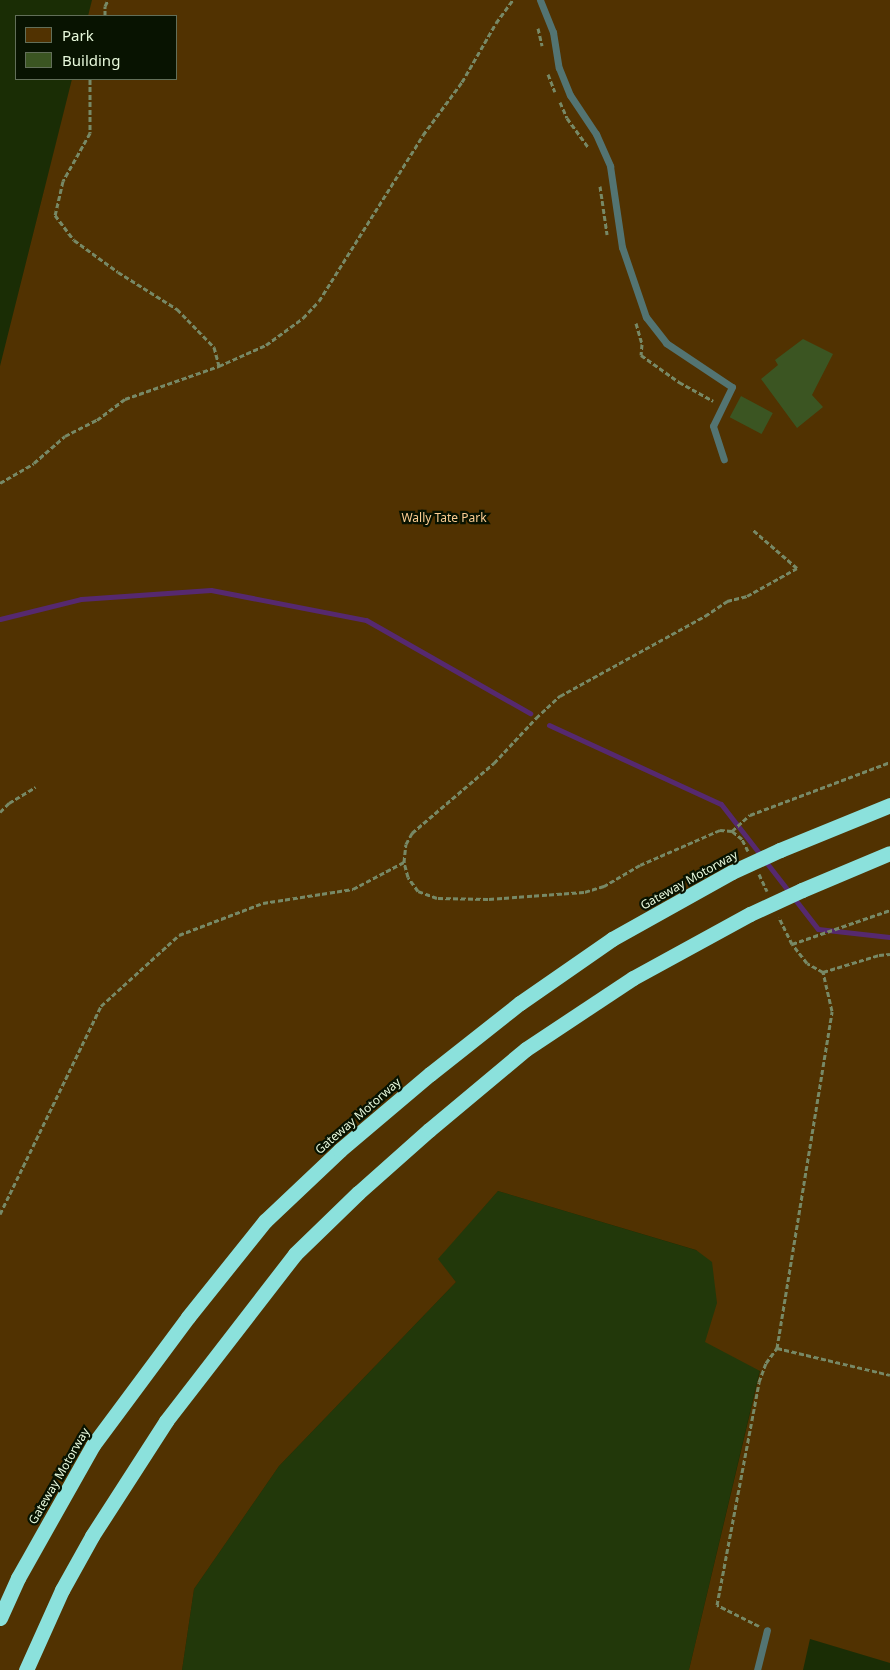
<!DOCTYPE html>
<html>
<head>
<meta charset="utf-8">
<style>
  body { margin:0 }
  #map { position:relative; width:890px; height:1670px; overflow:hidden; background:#1a2d05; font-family:"Noto Sans",sans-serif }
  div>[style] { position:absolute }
  .built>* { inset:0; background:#22380a }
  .green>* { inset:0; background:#513201 }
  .stream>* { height:5px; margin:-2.5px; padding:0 2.5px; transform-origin:2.5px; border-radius:2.5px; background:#56296f }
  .building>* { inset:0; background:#3b5522; transform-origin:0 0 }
  .path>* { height:3px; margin-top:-1.5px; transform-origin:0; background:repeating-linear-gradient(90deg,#778966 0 5px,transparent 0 7.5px) }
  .lane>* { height:7px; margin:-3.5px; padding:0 3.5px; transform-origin:3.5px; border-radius:3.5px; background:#537472 }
  .highway>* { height:15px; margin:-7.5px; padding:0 7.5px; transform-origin:7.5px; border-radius:7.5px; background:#8be1dc }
  .highway-bridge>* { height:15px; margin:-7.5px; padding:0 7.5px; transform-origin:7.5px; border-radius:7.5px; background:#8be1dc }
  span { translate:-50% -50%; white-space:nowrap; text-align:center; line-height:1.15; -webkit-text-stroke:4.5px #081301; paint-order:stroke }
  .park-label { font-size:12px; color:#fccd93 }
  .street-label { font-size:12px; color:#e8f9dc }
  .legend { position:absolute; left:15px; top:15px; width:162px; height:65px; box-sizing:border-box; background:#081301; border:1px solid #626f59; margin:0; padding:6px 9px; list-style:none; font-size:15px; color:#e8f9dc }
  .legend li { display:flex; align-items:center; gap:10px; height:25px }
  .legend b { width:25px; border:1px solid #626f59 }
</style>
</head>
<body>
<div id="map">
  <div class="built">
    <div style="clip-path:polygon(498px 1191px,782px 1276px,689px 1670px,182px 1670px,194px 1589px,279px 1466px,456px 1282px,437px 1259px)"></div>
  </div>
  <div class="green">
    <div style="clip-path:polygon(92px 0,890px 0,890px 1663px,810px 1639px,803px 1670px,689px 1670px,760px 1371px,705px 1342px,717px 1303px,712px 1262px,696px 1250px,498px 1191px,438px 1259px,456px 1282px,279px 1466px,194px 1589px,182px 1670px,0 1670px,0 366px,72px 79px,176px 79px,176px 16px,88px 16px)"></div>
  </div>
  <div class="stream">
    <div style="left:0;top:619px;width:83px;rotate:-13.9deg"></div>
    <div style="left:81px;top:599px;width:130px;rotate:-4deg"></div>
    <div style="left:211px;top:590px;width:158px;rotate:11deg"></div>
    <div style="left:366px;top:620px;width:189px;rotate:29.6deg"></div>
    <div style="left:549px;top:725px;width:189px;rotate:24.7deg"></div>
    <div style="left:721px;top:804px;width:158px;rotate:52.2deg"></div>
    <div style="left:818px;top:929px;width:72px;rotate:6.3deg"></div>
  </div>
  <div class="building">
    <div style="clip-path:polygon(803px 339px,833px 354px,812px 395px,823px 407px,797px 428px,761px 379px,778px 365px,775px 360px)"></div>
    <div style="left:741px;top:396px;width:36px;height:24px;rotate:28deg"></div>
  </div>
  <div class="path">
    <div style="left:105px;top:16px;width:10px;rotate:-90deg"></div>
    <div style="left:105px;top:6px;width:7px;rotate:-63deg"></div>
    <div style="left:538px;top:28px;width:18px;rotate:77deg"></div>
    <div style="left:548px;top:74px;width:19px;rotate:69deg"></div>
    <div style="left:90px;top:79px;width:54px;rotate:90deg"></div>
    <div style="left:90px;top:133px;width:55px;rotate:119.4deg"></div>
    <div style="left:63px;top:181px;width:35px;rotate:103deg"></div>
    <div style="left:55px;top:215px;width:31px;rotate:53deg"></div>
    <div style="left:74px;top:240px;width:54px;rotate:36deg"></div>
    <div style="left:118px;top:272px;width:70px;rotate:32.1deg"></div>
    <div style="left:177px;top:309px;width:53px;rotate:45.8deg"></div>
    <div style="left:214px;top:347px;width:20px;rotate:75deg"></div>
    <div style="left:560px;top:102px;width:17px;rotate:66deg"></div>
    <div style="left:567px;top:118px;width:36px;rotate:54deg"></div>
    <div style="left:600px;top:186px;width:49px;rotate:81.7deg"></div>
    <div style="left:636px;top:323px;width:22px;rotate:74deg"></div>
    <div style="left:642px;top:344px;width:11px;rotate:95deg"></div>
    <div style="left:641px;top:355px;width:47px;rotate:35.4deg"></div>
    <div style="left:679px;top:382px;width:39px;rotate:29deg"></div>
    <div style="left:0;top:483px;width:39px;rotate:-30deg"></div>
    <div style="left:34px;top:463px;width:41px;rotate:-41.1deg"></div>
    <div style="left:65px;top:436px;width:36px;rotate:-27deg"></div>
    <div style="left:97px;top:420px;width:35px;rotate:-37deg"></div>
    <div style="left:125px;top:399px;width:100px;rotate:-19.3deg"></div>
    <div style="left:219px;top:366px;width:51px;rotate:-24.1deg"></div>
    <div style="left:266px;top:345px;width:46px;rotate:-36.1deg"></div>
    <div style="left:303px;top:318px;width:23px;rotate:-47deg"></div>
    <div style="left:319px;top:301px;width:196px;rotate:-57.9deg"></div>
    <div style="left:423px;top:135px;width:66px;rotate:-53.7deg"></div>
    <div style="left:462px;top:82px;width:68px;rotate:-60deg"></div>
    <div style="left:496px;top:23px;width:29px;rotate:-54deg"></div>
    <div style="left:0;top:812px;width:13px;rotate:-45deg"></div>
    <div style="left:9px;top:803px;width:31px;rotate:-31deg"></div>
    <div style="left:732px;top:831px;width:24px;rotate:-42deg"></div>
    <div style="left:750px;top:815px;width:150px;rotate:-20.7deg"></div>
    <div style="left:748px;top:851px;width:13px;rotate:-117deg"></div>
    <div style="left:742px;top:839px;width:13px;rotate:-141deg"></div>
    <div style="left:732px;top:831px;width:12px;rotate:-175deg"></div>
    <div style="left:720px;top:830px;width:87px;rotate:156.4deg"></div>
    <div style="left:640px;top:865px;width:42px;rotate:149.7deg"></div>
    <div style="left:604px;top:886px;width:21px;rotate:163deg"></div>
    <div style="left:584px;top:892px;width:96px;rotate:175.8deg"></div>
    <div style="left:488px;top:899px;width:51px;rotate:-178.9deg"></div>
    <div style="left:437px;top:898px;width:20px;rotate:-160deg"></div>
    <div style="left:418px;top:891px;width:17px;rotate:-126deg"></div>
    <div style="left:408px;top:877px;width:16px;rotate:-105deg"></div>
    <div style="left:404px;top:862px;width:18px;rotate:-84deg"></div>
    <div style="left:406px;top:844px;width:13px;rotate:-61deg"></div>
    <div style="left:412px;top:833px;width:108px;rotate:-40.5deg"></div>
    <div style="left:494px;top:763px;width:62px;rotate:-47deg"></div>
    <div style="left:536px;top:718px;width:33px;rotate:-43deg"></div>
    <div style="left:560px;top:696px;width:166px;rotate:-28.9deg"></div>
    <div style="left:705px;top:616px;width:27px;rotate:-34deg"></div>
    <div style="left:727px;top:601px;width:21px;rotate:-14deg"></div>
    <div style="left:747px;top:596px;width:57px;rotate:-29.2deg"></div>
    <div style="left:797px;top:568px;width:60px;rotate:-139.1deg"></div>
    <div style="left:759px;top:874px;width:19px;rotate:65deg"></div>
    <div style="left:792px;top:944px;width:104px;rotate:-19.1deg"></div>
    <div style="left:823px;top:972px;width:59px;rotate:-16.9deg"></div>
    <div style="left:879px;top:955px;width:11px;rotate:-5deg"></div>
    <div style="left:0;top:1214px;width:231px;rotate:-64.1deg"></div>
    <div style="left:101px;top:1006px;width:105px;rotate:-42.3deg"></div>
    <div style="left:179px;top:935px;width:90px;rotate:-20.9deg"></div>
    <div style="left:263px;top:903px;width:91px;rotate:-8.8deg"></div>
    <div style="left:353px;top:889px;width:58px;rotate:-27.9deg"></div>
    <div style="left:777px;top:1348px;width:116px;rotate:13.4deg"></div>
    <div style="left:759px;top:1626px;width:47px;rotate:-153.4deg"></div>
    <div style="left:717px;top:1605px;width:227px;rotate:-79.3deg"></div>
    <div style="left:759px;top:1382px;width:20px;rotate:-70deg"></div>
    <div style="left:766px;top:1363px;width:19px;rotate:-54deg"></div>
    <div style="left:777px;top:1348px;width:341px;rotate:-80.7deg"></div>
    <div style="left:832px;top:1011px;width:40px;rotate:-103deg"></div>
    <div style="left:823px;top:972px;width:18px;rotate:-151deg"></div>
    <div style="left:807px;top:963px;width:24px;rotate:-128deg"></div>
    <div style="left:792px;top:944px;width:30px;rotate:-116deg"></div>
  </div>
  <div class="lane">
    <div style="left:540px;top:0;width:35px;rotate:68deg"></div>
    <div style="left:553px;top:32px;width:36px;rotate:81deg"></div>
    <div style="left:559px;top:68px;width:29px;rotate:68deg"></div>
    <div style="left:570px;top:95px;width:47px;rotate:56.3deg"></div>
    <div style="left:596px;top:134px;width:35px;rotate:66deg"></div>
    <div style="left:610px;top:166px;width:82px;rotate:81.6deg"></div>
    <div style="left:622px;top:247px;width:74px;rotate:71.1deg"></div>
    <div style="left:646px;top:317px;width:33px;rotate:52deg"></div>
    <div style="left:666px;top:343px;width:79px;rotate:33.7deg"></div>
    <div style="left:732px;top:387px;width:43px;rotate:116deg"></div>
    <div style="left:713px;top:426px;width:35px;rotate:72deg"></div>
    <div style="left:757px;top:1670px;width:41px;rotate:-76deg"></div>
  </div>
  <div class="highway">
    <div style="left:780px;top:850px;width:119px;rotate:-22.2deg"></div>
    <div style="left:802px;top:890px;width:95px;rotate:-22.8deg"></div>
    <div style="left:0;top:1618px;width:44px;rotate:-65.8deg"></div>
    <div style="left:18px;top:1578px;width:153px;rotate:-60.6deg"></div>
    <div style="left:93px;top:1445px;width:159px;rotate:-53.4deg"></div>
    <div style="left:188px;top:1317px;width:123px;rotate:-51.3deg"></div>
    <div style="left:265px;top:1221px;width:103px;rotate:-43.4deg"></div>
    <div style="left:340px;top:1150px;width:118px;rotate:-40.2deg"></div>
    <div style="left:430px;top:1074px;width:115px;rotate:-38.3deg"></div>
    <div style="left:520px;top:1003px;width:112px;rotate:-34.8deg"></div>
    <div style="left:612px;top:939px;width:137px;rotate:-29.2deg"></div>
    <div style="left:26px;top:1670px;width:88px;rotate:-65.8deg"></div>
    <div style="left:62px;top:1590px;width:62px;rotate:-60.9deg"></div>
    <div style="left:92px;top:1536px;width:137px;rotate:-57.2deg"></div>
    <div style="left:166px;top:1421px;width:211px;rotate:-52.3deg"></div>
    <div style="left:295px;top:1254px;width:88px;rotate:-44.1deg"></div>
    <div style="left:358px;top:1193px;width:95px;rotate:-41.6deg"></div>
    <div style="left:429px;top:1130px;width:126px;rotate:-39.9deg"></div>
    <div style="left:526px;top:1049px;width:128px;rotate:-33.6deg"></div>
    <div style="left:633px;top:978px;width:133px;rotate:-28.7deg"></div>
  </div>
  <div class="highway-bridge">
    <div style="left:732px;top:872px;width:53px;rotate:-24.6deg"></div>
    <div style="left:750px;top:914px;width:57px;rotate:-24.8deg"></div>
  </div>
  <div class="park-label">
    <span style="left:444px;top:518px">Wally Tate Park</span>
  </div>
  <div class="street-label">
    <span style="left:689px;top:880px;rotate:-29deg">Gateway Motorway</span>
    <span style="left:358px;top:1116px;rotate:-41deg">Gateway Motorway</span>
    <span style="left:59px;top:1476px;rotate:-60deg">Gateway Motorway</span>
  </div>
  <ul class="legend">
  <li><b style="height:14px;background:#513201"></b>Park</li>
  <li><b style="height:14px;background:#3b5522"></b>Building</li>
  </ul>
</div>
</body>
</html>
